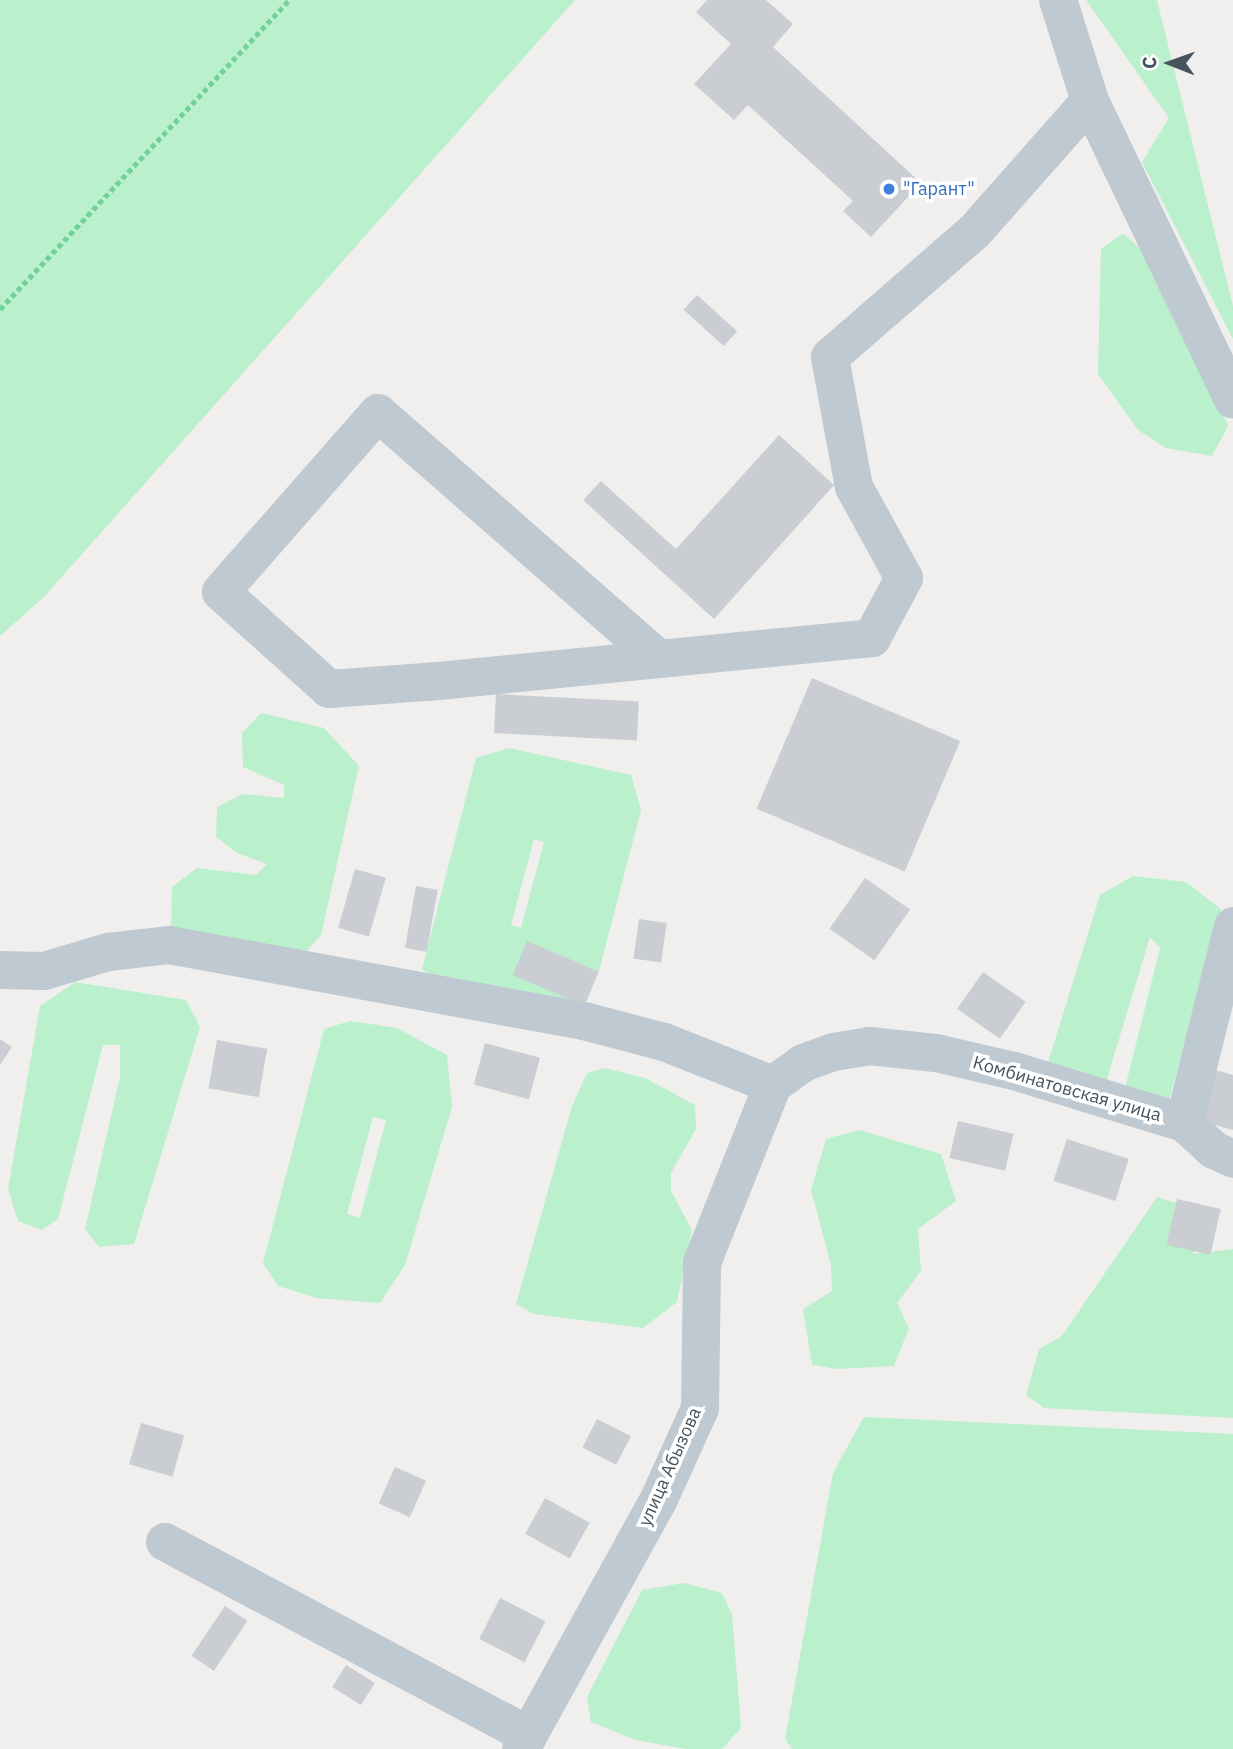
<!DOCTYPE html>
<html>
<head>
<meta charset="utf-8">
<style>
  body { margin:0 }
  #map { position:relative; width:1233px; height:1749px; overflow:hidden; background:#f1eeee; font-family:"IBM Plex Sans",sans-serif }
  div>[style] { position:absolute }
  .green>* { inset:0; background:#baf0cb }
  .building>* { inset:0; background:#caced3; transform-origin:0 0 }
  .path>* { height:4.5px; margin-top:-2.25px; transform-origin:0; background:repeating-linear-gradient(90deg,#71d09b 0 5px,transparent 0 8.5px) }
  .minor>* { height:38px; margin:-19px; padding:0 19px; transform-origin:19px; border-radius:19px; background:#bec9d1 }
  .dots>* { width:19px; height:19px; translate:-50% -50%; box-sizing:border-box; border:4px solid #fff; border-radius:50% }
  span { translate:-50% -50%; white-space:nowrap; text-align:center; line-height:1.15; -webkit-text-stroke:7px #fff; paint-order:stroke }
  .shop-label { font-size:18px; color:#366cbe }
  .left { translate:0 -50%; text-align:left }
  .street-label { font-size:18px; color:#45535c }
  .north { position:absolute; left:1135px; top:28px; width:70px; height:70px; -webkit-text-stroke:5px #fff; paint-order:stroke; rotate:271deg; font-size:19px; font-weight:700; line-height:28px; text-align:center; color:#45535c }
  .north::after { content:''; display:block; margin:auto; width:24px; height:32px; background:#45535c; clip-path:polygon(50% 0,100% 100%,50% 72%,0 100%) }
</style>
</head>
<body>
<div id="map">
  <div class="green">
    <div style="clip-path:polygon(0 0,575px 0,43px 598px,0 636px)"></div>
    <div style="clip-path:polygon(1086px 0,1157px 0,1233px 306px,1233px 339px,1142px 162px,1169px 118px)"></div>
    <div style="clip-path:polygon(1123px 233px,1158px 265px,1228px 426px,1212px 456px,1166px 448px,1138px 430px,1098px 374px,1101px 249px)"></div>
    <div style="clip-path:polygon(261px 713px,324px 728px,359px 766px,321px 935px,302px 956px,171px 931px,172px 887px,197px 868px,256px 875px,267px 864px,237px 853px,216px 837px,217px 807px,243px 794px,284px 798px,284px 785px,243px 767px,242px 733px)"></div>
    <div style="clip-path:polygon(evenodd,509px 748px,631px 775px,641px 810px,599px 971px,585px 1005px,446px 985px,422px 969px,476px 758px,509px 748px,534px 839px,544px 842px,521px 928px,511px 925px,534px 839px)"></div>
    <div style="clip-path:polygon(1133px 876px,1186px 882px,1221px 909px,1166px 1111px,1121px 1104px,1160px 948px,1150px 937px,1103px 1092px,1046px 1069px,1100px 895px)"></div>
    <div style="clip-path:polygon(75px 982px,186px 1000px,200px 1027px,134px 1244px,99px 1247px,85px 1229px,120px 1077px,120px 1045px,103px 1045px,58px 1219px,42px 1230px,18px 1221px,8px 1189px,40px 1006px)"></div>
    <div style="clip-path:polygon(evenodd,350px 1021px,397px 1028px,447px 1055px,452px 1107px,405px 1265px,380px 1303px,317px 1298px,278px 1286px,263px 1263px,324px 1029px,350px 1021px,373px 1117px,386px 1120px,360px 1218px,347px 1214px,373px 1117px)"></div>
    <div style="clip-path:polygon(605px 1068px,645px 1078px,695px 1105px,696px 1129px,671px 1173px,671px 1191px,692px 1230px,677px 1302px,643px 1328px,534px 1314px,516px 1304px,572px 1106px,587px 1073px)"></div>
    <div style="clip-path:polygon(859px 1130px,941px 1154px,956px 1201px,918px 1229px,921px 1271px,897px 1303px,909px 1328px,894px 1366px,837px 1369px,812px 1365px,803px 1309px,832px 1291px,831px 1265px,811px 1190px,826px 1139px)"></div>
    <div style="clip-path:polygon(1157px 1197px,1188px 1207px,1194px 1254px,1233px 1249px,1233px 1418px,1044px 1408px,1026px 1395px,1039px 1349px,1062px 1336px)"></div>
    <div style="clip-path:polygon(864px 1417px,1233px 1434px,1233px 1749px,792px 1749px,785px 1739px,833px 1473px)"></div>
    <div style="clip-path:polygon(684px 1583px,722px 1593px,732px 1614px,741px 1728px,722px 1749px,686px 1749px,636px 1740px,591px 1722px,587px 1697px,642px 1590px)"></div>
  </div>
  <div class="building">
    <div style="clip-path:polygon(707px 0,766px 0,793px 24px,773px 47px,921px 183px,871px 237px,843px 211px,853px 201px,748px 105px,734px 120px,694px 84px,731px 44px,696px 12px)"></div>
    <div style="left:697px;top:295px;width:54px;height:20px;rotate:42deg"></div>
    <div style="clip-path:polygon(779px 435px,834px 485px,714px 619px,583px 500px,601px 481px,676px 549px)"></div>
    <div style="left:812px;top:678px;width:161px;height:142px;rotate:23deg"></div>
    <div style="left:496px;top:694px;width:143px;height:39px;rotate:3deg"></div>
    <div style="left:355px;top:869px;width:32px;height:61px;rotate:16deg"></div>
    <div style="left:865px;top:878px;width:55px;height:62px;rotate:35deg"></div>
    <div style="left:416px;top:886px;width:22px;height:63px;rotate:10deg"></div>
    <div style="left:639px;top:919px;width:28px;height:40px;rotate:8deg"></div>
    <div style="left:527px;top:941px;width:78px;height:37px;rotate:23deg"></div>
    <div style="left:983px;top:972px;width:52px;height:45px;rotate:35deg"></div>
    <div style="clip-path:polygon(0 1039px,12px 1047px,0 1065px)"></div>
    <div style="left:217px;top:1040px;width:51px;height:49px;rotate:10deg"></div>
    <div style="left:485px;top:1043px;width:57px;height:43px;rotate:15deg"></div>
    <div style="clip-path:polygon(1212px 1069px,1233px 1075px,1233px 1130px,1199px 1121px)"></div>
    <div style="left:958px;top:1121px;width:57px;height:38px;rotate:13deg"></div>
    <div style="left:1067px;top:1139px;width:65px;height:44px;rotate:18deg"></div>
    <div style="left:1177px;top:1199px;width:45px;height:47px;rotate:13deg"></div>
    <div style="left:597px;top:1419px;width:38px;height:32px;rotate:27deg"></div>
    <div style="left:141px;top:1423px;width:45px;height:43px;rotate:16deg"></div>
    <div style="left:395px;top:1467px;width:34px;height:40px;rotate:24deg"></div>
    <div style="left:545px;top:1498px;width:51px;height:41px;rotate:29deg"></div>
    <div style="left:500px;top:1598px;width:51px;height:46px;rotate:27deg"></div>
    <div style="left:225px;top:1606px;width:27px;height:60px;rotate:34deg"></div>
    <div style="left:346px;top:1665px;width:34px;height:26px;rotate:32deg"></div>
  </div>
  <div class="path">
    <div style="left:0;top:309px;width:423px;rotate:-46.9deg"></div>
  </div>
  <div class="minor">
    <div style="left:1058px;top:0;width:106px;rotate:72.4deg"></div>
    <div style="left:1090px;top:101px;width:331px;rotate:64.4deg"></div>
    <div style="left:659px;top:659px;width:373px;rotate:-138.8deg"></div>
    <div style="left:378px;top:413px;width:238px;rotate:131.3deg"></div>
    <div style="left:221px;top:592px;width:145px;rotate:41.9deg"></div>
    <div style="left:329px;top:689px;width:110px;rotate:-4.2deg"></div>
    <div style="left:439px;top:681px;width:221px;rotate:-5.7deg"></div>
    <div style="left:659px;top:659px;width:214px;rotate:-5.6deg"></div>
    <div style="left:872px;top:638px;width:68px;rotate:-61.9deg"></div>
    <div style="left:904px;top:578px;width:104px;rotate:-118.8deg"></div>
    <div style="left:854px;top:487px;width:132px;rotate:-100.5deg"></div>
    <div style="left:830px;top:357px;width:191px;rotate:-41deg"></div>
    <div style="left:974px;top:232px;width:175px;rotate:-48.5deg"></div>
    <div style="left:0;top:970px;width:44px;rotate:1.3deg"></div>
    <div style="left:44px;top:971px;width:67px;rotate:-16.5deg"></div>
    <div style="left:108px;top:952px;width:61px;rotate:-6.5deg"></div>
    <div style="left:169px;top:945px;width:422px;rotate:10.4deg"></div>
    <div style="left:584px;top:1021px;width:83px;rotate:14.7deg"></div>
    <div style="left:664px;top:1042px;width:117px;rotate:21.5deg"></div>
    <div style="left:773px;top:1085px;width:37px;rotate:-36deg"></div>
    <div style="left:803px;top:1063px;width:32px;rotate:-20deg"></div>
    <div style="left:833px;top:1052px;width:36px;rotate:-9deg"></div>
    <div style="left:869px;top:1046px;width:67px;rotate:6deg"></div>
    <div style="left:936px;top:1053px;width:80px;rotate:13deg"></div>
    <div style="left:1014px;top:1071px;width:178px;rotate:17deg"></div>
    <div style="left:1184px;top:1123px;width:40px;rotate:42deg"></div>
    <div style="left:1214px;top:1150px;width:21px;rotate:25deg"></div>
    <div style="left:1184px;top:1123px;width:203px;rotate:-76deg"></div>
    <div style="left:165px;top:1542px;width:411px;rotate:28deg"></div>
    <div style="left:521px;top:1749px;width:286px;rotate:-61.1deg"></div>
    <div style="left:659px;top:1499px;width:100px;rotate:-65.7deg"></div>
    <div style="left:700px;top:1408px;width:145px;rotate:-89.2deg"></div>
    <div style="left:702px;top:1263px;width:192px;rotate:-68.3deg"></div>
  </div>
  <div class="dots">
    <div style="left:889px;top:189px;background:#3f7fe0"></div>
  </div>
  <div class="shop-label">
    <span class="left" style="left:903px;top:189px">"Гарант"</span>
  </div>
  <div class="street-label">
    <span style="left:1067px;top:1089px;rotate:16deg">Комбинатовская улица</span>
    <span style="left:670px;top:1467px;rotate:-66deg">улица Абызова</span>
  </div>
  <div class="north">С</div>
</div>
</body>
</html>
